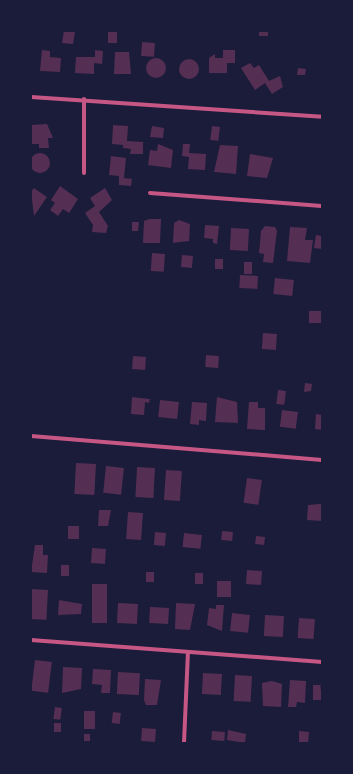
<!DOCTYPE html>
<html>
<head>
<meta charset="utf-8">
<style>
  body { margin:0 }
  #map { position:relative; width:353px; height:774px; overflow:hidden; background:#1b1b3a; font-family:"Fira Sans",sans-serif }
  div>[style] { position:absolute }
  .building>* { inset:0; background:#542f53; transform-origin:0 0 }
  .round { border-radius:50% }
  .minor>* { height:4px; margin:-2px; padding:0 2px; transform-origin:2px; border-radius:2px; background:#c65784 }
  span { translate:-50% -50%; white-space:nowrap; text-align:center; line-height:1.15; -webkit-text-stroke:3px #1b1b3a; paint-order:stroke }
  .frame { position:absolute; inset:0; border:32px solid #1b1b3a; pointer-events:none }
</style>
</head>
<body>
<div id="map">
  <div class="building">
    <div style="clip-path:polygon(64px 31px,75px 31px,73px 44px,62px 43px)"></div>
    <div style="left:108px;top:31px;width:9px;height:12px"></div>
    <div style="left:259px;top:31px;width:9px;height:5px"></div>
    <div style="left:142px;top:42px;width:13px;height:14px;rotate:4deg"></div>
    <div style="clip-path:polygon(42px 50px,50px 51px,50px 57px,61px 58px,60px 72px,40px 71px)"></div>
    <div style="clip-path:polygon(95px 50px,103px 51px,102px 64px,94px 63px,94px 74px,75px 73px,76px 57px,95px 57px)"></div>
    <div style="clip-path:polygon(223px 50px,235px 50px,235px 63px,227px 63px,227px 73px,209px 73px,209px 58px,215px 54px,215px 58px,223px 58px)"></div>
    <div style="clip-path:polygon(115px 52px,129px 52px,131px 74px,114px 74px)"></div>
    <div class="round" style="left:146px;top:58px;width:20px;height:20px"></div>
    <div class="round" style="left:179px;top:59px;width:20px;height:20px"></div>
    <div style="clip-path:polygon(250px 63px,254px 68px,259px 65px,269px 81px,280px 76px,283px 87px,272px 94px,265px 83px,255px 90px,241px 68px)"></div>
    <div style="clip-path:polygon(298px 68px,306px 69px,305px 75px,297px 75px)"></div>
    <div style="clip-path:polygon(47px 124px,53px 138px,48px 138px,49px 148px,39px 148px,39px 144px,32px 144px,31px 125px)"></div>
    <div style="clip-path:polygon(113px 125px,128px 126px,127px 141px,143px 142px,143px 154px,130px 154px,131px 149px,123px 148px,123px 145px,112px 144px)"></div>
    <div style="clip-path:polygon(152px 126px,164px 128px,163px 138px,150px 137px)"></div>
    <div style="left:212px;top:126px;width:8px;height:14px;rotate:7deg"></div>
    <div style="clip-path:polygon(158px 144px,173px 150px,171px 168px,148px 165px,150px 150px,157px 151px)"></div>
    <div style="clip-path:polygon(183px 144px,190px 144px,189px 153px,206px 154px,205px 170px,188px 169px,189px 157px,182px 156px)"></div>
    <div style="clip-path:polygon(220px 145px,238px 146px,236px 174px,214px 172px)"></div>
    <div class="round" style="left:30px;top:153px;width:20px;height:20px"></div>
    <div style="clip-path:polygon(250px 154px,273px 158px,267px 178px,247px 176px)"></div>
    <div style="clip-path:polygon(111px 156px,126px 158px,124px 178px,132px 179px,131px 186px,119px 185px,119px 176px,109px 175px)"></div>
    <div style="clip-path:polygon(60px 186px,78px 199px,69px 213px,63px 209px,58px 216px,50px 210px,55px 203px,51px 200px)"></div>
    <div style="clip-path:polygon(34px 188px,47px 197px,34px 216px,31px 192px)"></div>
    <div style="clip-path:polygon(105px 188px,112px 200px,99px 212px,108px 226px,106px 233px,92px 232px,93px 225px,85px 213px,95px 206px,90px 198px)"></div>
    <div style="clip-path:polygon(149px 219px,161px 219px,160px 243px,143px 243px,144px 221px)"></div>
    <div style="clip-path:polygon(179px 220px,190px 224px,189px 241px,173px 243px,174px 223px)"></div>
    <div style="clip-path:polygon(132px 222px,139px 222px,138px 231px,132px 231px)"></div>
    <div style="clip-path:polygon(205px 225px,219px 226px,217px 244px,213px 243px,213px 239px,204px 238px)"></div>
    <div style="clip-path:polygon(265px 226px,275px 227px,277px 231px,273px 263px,263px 262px,264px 254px,259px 253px,261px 231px)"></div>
    <div style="clip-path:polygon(290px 227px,307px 228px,305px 240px,313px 240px,310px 263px,287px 261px)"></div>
    <div style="left:231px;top:228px;width:18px;height:22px;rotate:3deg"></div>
    <div style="clip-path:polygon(316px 235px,322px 236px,322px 249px,314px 248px)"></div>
    <div style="left:152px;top:253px;width:13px;height:18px;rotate:4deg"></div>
    <div style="left:182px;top:255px;width:11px;height:12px;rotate:5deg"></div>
    <div style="left:215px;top:259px;width:8px;height:10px"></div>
    <div style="left:244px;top:262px;width:8px;height:12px"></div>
    <div style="left:240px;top:275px;width:18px;height:13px;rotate:3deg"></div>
    <div style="left:275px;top:278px;width:19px;height:16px;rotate:6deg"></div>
    <div style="left:309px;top:311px;width:12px;height:12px"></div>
    <div style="left:263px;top:333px;width:14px;height:16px;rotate:4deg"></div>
    <div style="left:206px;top:355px;width:13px;height:12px;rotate:4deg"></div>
    <div style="left:133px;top:356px;width:13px;height:13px;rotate:4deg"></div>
    <div style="clip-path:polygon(305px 383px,312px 384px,311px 391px,304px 392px)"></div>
    <div style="left:278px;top:390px;width:8px;height:14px;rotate:7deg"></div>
    <div style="clip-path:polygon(132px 397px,150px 399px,149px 403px,145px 402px,144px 415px,131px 414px)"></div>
    <div style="clip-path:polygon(217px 397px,237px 402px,238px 423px,215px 422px)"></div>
    <div style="left:160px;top:400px;width:19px;height:17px;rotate:6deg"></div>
    <div style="clip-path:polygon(192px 402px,207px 403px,206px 421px,199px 420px,199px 425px,190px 424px)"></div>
    <div style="clip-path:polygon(249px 402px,258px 402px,258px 408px,265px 408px,265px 430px,247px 429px)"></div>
    <div style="left:282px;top:410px;width:16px;height:17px;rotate:7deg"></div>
    <div style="clip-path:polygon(316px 414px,322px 415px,322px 430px,315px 429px)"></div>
    <div style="left:76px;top:463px;width:20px;height:31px;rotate:3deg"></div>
    <div style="left:106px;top:466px;width:18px;height:27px;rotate:6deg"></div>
    <div style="left:137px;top:467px;width:18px;height:30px;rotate:3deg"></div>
    <div style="left:166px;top:470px;width:16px;height:30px;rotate:4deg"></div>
    <div style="left:247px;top:478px;width:15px;height:25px;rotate:8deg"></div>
    <div style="clip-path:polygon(319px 504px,322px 504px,322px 521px,307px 520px,308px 505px)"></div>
    <div style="clip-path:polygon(99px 510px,111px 510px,108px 526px,98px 526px)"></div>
    <div style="left:128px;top:512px;width:15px;height:27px;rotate:4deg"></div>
    <div style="left:68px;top:526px;width:11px;height:13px"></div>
    <div style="left:222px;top:531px;width:11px;height:9px;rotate:5deg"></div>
    <div style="left:155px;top:532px;width:11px;height:13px;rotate:5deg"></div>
    <div style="left:184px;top:533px;width:18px;height:14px;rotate:6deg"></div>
    <div style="left:256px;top:536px;width:9px;height:8px;rotate:6deg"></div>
    <div style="clip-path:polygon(35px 545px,43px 545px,43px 555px,48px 555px,47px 573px,31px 572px)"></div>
    <div style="left:92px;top:548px;width:14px;height:15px;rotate:4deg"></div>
    <div style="left:61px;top:565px;width:8px;height:11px"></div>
    <div style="left:247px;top:570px;width:15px;height:14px;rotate:4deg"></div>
    <div style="left:146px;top:572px;width:8px;height:10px"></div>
    <div style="left:195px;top:573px;width:8px;height:11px"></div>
    <div style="left:217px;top:581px;width:14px;height:16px"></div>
    <div style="left:92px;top:584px;width:15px;height:39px"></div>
    <div style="left:31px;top:589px;width:17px;height:30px;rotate:3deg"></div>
    <div style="clip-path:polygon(59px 600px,82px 604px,81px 614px,58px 615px)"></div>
    <div style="left:118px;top:603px;width:20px;height:20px;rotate:3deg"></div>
    <div style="clip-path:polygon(176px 603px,195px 604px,190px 630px,175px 629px)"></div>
    <div style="clip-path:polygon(216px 605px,224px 605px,222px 631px,207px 625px,209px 608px,216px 609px)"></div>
    <div style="left:150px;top:607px;width:19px;height:16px;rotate:3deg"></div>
    <div style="left:232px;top:613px;width:18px;height:18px;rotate:6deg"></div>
    <div style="left:265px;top:615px;width:19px;height:21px;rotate:3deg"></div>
    <div style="left:299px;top:618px;width:16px;height:20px;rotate:4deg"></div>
    <div style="left:35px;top:660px;width:17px;height:31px;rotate:7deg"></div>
    <div style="clip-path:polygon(63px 667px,82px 668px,81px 689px,62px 693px)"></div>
    <div style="clip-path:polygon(93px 669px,111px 670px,110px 693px,101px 693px,102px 685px,92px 684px)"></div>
    <div style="left:118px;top:672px;width:22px;height:22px;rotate:3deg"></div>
    <div style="left:203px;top:673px;width:19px;height:21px;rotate:3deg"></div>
    <div style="left:235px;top:675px;width:17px;height:26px;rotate:3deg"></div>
    <div style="clip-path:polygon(145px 679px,161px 680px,157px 705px,146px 705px,144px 700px)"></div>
    <div style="clip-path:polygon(290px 680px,306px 681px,305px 703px,297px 702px,296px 707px,288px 707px)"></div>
    <div style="clip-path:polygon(272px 681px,282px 684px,281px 707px,263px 706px,262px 683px)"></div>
    <div style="clip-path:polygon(320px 682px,322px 700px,313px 700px,313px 685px,320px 685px)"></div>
    <div style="left:55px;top:707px;width:7px;height:12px;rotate:8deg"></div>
    <div style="left:84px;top:711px;width:11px;height:18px"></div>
    <div style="left:113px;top:712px;width:8px;height:11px;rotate:7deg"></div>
    <div style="left:54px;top:723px;width:7px;height:9px"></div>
    <div style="left:142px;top:728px;width:14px;height:13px;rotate:4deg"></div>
    <div style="clip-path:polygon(228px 730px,246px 734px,245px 743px,227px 740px)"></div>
    <div style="left:212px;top:731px;width:13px;height:9px;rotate:4deg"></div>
    <div style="clip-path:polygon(299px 731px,309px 732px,308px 743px,299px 743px)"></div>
    <div style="left:84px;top:734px;width:6px;height:7px"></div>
  </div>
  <div class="minor">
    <div style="left:31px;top:97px;width:292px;rotate:3.9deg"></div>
    <div style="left:84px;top:173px;width:74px;rotate:-90deg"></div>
    <div style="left:150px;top:193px;width:172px;rotate:4.3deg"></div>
    <div style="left:31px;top:436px;width:292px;rotate:4.7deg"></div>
    <div style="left:31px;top:640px;width:292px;rotate:4.3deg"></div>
    <div style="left:184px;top:743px;width:90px;rotate:-87.5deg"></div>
  </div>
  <div class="frame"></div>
</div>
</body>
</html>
